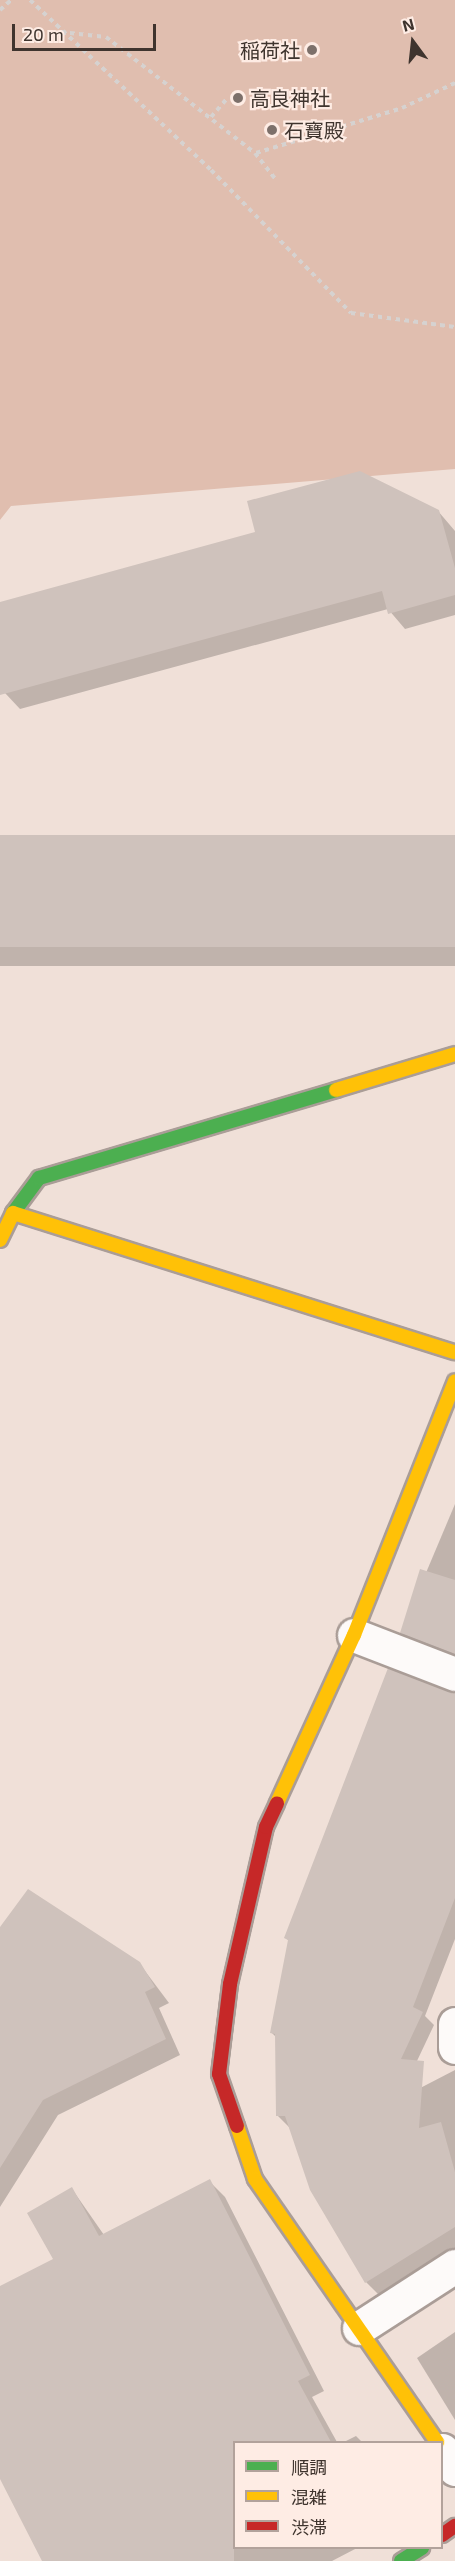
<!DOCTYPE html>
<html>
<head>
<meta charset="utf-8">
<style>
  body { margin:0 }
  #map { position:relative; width:455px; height:2561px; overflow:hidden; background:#f0e0d8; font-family:"Exo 2","Noto Sans JP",sans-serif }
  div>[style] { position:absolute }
  .forest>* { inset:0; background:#e0beaf }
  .shadow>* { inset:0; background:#0003; transform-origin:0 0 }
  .building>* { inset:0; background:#cfc2bc; transform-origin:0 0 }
  .path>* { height:4px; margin-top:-2px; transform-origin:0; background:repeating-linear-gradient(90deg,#d6d2d0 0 4.5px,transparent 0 9px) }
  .roads { filter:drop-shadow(2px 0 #aa9d97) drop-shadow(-2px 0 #aa9d97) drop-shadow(0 2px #aa9d97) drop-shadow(0 -2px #aa9d97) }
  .street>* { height:33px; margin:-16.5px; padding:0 16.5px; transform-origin:16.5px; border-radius:16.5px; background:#fdfaf9 }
  .fast>* { height:14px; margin:-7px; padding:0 7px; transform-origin:7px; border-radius:7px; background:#4caf50 }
  .slow>* { height:14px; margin:-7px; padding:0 7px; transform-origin:7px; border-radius:7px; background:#ffc107 }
  .jam>* { height:14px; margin:-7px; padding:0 7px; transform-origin:7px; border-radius:7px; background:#c62828 }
  .dots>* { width:16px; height:16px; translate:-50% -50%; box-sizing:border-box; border:3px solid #feece4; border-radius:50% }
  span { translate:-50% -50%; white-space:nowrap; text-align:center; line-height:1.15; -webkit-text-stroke:4.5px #feece4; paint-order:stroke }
  .poi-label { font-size:20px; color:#3f342e }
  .right { translate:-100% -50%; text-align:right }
  .left { translate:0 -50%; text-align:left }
  .legend { position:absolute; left:233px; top:2441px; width:210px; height:108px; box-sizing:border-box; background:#feece4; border:2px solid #b2a29b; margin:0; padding:8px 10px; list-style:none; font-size:18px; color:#3f342e }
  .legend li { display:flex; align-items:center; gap:12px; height:30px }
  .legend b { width:30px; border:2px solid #b2a29b }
  .north { position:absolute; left:383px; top:12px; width:60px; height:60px; -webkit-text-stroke:4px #feece4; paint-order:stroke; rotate:345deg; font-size:16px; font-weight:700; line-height:24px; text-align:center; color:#3f342e }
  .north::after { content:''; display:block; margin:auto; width:21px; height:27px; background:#3f342e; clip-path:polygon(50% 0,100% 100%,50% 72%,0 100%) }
  .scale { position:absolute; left:12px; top:24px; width:144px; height:27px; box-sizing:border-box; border:3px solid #3f342e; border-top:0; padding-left:8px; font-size:18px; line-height:21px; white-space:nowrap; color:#3f342e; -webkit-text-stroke:4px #feece4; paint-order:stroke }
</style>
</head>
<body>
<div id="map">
  <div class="forest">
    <div style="clip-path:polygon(0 0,455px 0,455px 469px,11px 506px,0 520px)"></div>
  </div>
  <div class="shadow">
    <div style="clip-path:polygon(438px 511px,455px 531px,455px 615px,405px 629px,388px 609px,20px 709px,5px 693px,0 603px,257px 533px)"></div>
    <div style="left:455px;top:836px;width:130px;height:473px;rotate:90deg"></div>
    <div style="clip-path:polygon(455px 1504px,455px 1660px,413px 1644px,401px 1632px)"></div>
    <div style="clip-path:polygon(389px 1670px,455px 1694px,455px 1939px,425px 2016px,434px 2025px,399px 2099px,455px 2070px,455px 2265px,436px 2260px,378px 2294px,366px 2282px,289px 2127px,277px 2115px,277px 2038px,271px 2032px,290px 1942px,286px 1938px)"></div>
    <div style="clip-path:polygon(0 1936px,139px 1963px,169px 2003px,159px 2008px,180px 2055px,58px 2115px,0 2207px)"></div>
    <div style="clip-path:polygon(209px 2181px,225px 2197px,324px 2391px,312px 2397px,337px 2442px,234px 2442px,234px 2548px,357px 2548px,332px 2561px,44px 2561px,0 2476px,0 2288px,55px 2260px,72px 2189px,104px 2235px)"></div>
    <div style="clip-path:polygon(455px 2332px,455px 2420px,417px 2358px)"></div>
    <div style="clip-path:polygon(356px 2436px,362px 2442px,344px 2442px)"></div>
  </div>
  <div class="building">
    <div style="clip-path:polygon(360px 471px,439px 510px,455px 568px,455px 595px,388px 614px,382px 591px,0 695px,0 602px,255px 532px,247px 501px)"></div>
    <div style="left:455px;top:835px;width:112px;height:473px;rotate:90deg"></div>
    <div style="clip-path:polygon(420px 1569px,455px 1580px,455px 1654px,400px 1633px)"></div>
    <div style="clip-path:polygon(388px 1668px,455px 1692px,455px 1898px,413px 2007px,423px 2012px,401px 2059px,424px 2061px,419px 2128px,441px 2122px,455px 2172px,455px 2227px,365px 2283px,310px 2190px,285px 2116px,276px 2116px,275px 2034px,270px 2033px,288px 1940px,284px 1938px)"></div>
    <div style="clip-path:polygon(28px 1889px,140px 1962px,155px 1987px,145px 1992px,166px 2039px,43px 2100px,0 2168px,0 1927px)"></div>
    <div style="clip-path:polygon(210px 2179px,310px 2375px,298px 2381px,331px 2442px,234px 2442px,234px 2561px,42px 2561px,0 2479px,0 2286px,53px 2259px,27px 2213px,72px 2187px,99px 2236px)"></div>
  </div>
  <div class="path">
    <div style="left:30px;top:0;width:248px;rotate:43.2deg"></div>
    <div style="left:211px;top:170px;width:200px;rotate:45.6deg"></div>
    <div style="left:351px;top:313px;width:105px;rotate:7.7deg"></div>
    <div style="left:0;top:10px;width:15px;rotate:-42deg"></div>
    <div style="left:61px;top:32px;width:45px;rotate:6.3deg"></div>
    <div style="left:106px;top:37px;width:189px;rotate:37.9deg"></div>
    <div style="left:255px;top:153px;width:34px;rotate:52deg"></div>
    <div style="left:211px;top:117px;width:23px;rotate:-49deg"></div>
    <div style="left:256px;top:153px;width:153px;rotate:-17.1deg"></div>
    <div style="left:402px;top:108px;width:59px;rotate:-25.3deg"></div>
  </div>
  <div class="roads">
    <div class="street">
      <div style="left:354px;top:1635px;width:108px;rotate:21.1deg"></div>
      <div style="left:455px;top:2024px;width:23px;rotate:90deg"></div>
      <div style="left:359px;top:2328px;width:114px;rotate:-32.9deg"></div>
      <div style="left:442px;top:2450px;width:23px;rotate:56deg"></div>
    </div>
    <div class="fast">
      <div style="left:13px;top:1213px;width:44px;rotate:-53.4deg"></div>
      <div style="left:39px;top:1178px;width:310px;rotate:-16.5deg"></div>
      <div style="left:401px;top:2561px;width:25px;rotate:-32deg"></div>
    </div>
    <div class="slow">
      <div style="left:336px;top:1090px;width:124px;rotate:-16.8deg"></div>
      <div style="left:0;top:1240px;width:30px;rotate:-64deg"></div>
      <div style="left:13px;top:1213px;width:463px;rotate:17.5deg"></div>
      <div style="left:277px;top:1803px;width:185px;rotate:-65.4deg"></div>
      <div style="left:354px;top:1635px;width:273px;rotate:-68.3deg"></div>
      <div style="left:237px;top:2126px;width:56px;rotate:71.2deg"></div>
      <div style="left:255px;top:2179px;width:320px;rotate:55.3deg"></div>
    </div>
    <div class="jam">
      <div style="left:237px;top:2126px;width:55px;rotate:-109.1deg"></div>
      <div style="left:219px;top:2074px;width:91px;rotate:-83deg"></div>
      <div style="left:230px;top:1984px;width:161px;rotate:-77.1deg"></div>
      <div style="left:266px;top:1827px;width:26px;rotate:-65deg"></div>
      <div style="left:442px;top:2535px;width:16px;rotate:-35deg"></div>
    </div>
  </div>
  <div class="dots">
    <div style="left:312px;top:50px;background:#7d706a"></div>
    <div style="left:238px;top:98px;background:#7d706a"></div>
    <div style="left:272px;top:130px;background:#7d706a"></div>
  </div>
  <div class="poi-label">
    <span class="right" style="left:300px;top:50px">稲荷社</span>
    <span class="left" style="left:250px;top:98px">高良神社</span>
    <span class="left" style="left:284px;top:130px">石寶殿</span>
  </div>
  <ul class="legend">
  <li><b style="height:8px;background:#4caf50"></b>順調</li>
  <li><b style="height:8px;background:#ffc107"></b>混雑</li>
  <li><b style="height:8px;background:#c62828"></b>渋滞</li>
  </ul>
  <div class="north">N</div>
  <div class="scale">20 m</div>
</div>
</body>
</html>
